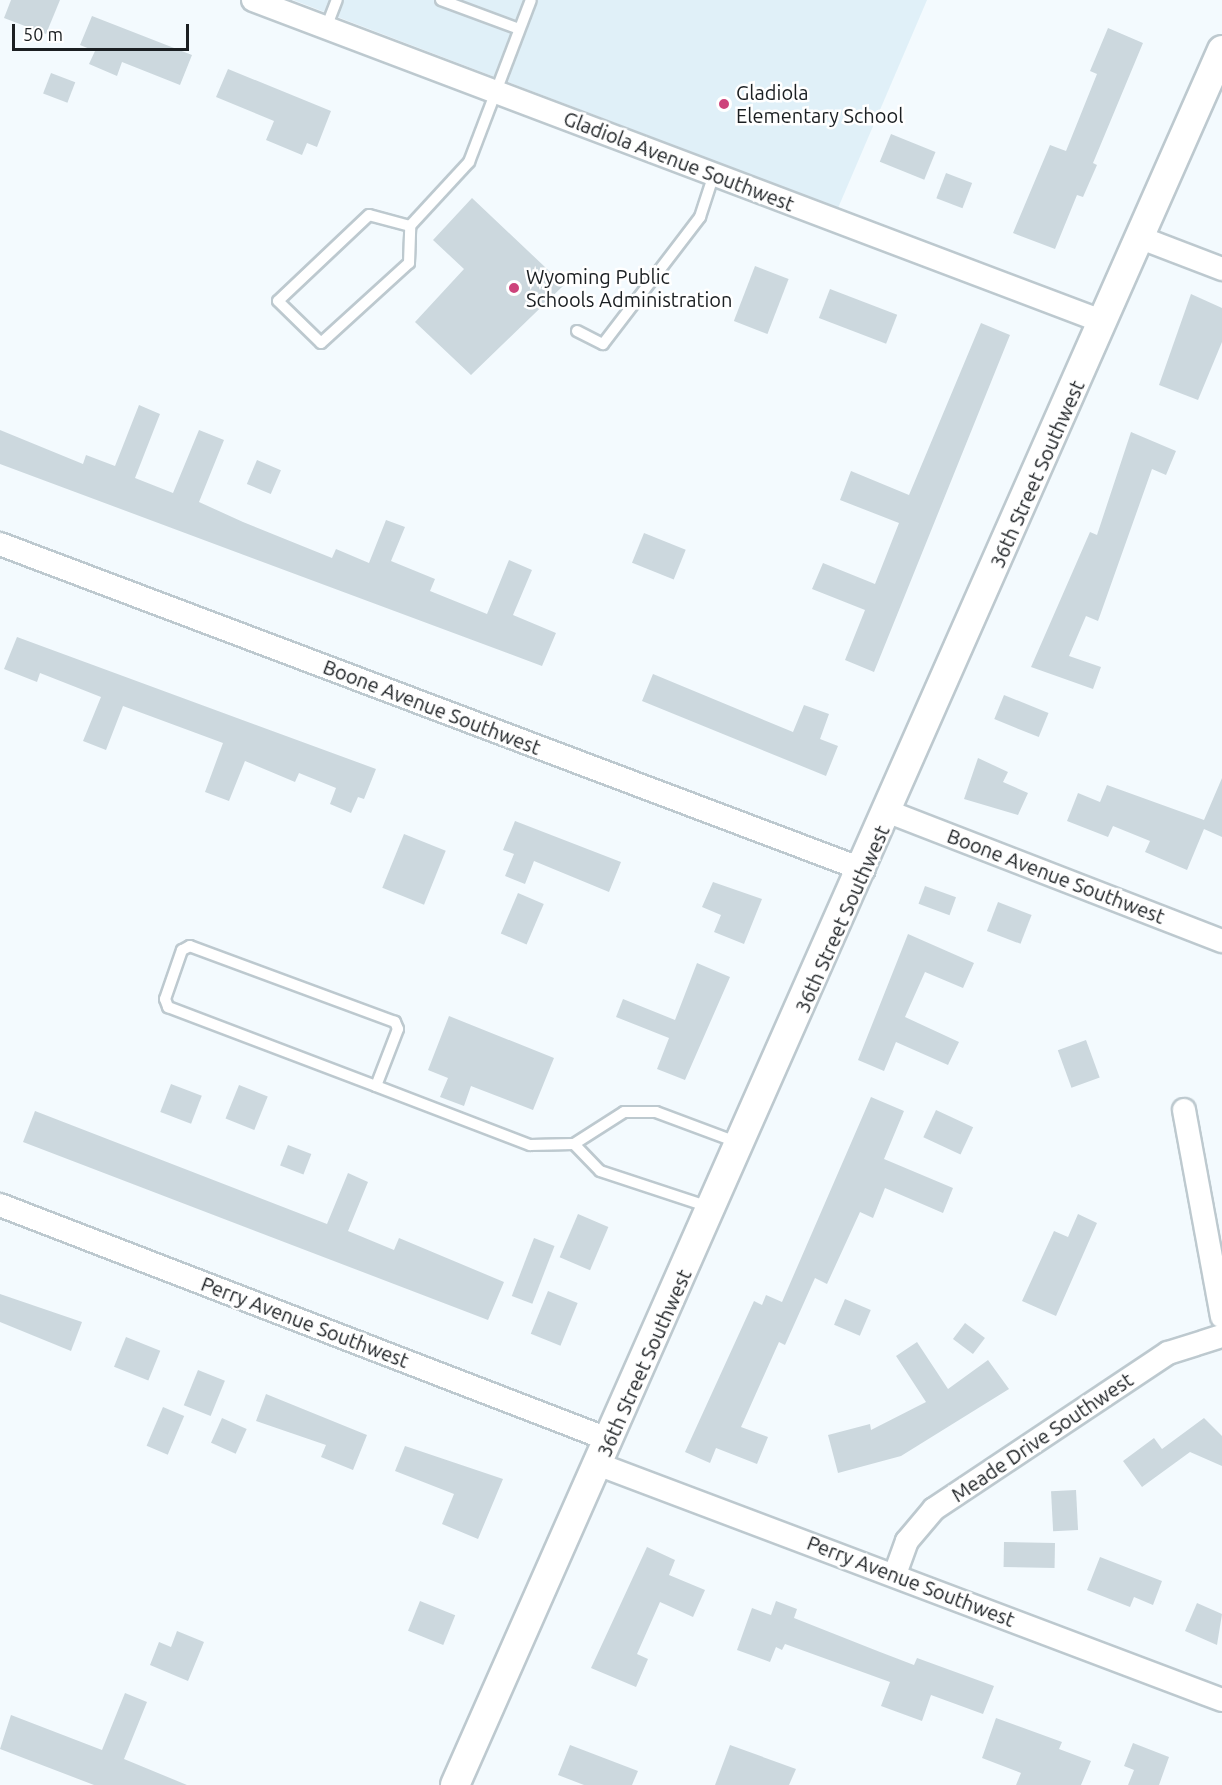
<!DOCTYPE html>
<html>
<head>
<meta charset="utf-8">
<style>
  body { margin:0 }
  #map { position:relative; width:1222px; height:1785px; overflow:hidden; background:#f3fafe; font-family:Ubuntu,sans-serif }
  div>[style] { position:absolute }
  .built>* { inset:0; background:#e0f0f8 }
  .building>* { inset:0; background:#ccd8de; transform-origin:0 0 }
  .roads { filter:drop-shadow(2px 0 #bdc9cf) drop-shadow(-2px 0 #bdc9cf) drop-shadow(0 2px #bdc9cf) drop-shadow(0 -2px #bdc9cf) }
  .service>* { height:10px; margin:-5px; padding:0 5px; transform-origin:5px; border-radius:5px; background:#fff }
  .minor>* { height:22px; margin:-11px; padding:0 11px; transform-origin:11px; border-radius:11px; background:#fff }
  .tertiary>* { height:28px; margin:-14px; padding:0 14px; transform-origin:14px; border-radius:14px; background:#fff }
  .dots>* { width:16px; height:16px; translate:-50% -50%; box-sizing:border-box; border:3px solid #fff; border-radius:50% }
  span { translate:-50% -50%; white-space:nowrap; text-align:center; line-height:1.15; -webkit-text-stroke:5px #fff; paint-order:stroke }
  .poi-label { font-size:20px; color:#1b1f22 }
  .left { translate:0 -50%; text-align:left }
  .street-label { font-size:20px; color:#1b1f22 }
  .scale { position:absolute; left:12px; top:24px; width:177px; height:27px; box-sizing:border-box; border:3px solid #1b1f22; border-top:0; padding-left:8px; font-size:18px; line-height:21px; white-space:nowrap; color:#1b1f22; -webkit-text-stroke:4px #fff; paint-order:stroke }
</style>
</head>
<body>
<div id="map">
  <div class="built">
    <div style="clip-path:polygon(293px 0,927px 0,838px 208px)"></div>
  </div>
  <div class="building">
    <div style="clip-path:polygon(11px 0,60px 0,46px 34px,4px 18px)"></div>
    <div style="clip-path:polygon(92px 16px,192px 55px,180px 85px,122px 62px,117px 76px,89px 64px,95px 51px,80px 45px)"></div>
    <div style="clip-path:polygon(1108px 28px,1143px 43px,1093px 163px,1097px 165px,1083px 197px,1077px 195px,1055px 249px,1013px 233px,1050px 145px,1066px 151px,1097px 74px,1090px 71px)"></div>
    <div style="clip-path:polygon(228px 69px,331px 111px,317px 147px,307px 143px,302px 155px,266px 140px,274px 121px,216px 97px)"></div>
    <div style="left:51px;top:73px;width:26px;height:22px;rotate:21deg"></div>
    <div style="left:891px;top:134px;width:48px;height:30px;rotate:22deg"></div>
    <div style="left:946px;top:173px;width:28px;height:27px;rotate:21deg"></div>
    <div style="clip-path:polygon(472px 198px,564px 285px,471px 375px,415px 322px,464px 269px,433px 240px)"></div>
    <div style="left:755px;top:266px;width:36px;height:59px;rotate:21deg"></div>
    <div style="left:830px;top:289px;width:72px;height:31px;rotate:21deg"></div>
    <div style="clip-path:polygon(1191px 294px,1222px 308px,1222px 342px,1198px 400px,1159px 385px)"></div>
    <div style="clip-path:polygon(981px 323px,1010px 335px,874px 672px,845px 660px,865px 610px,812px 589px,823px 563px,875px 584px,899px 523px,840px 500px,851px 471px,909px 495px)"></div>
    <div style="clip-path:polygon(139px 405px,160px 414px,135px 478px,173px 493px,199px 430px,224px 440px,199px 502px,243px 522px,332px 558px,336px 549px,369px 563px,386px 520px,405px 527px,391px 561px,435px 579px,430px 591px,487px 614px,509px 560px,532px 570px,513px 615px,556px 633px,542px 666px,0 464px,0 430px,83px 464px,86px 455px,115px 466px)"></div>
    <div style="clip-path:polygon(1131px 432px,1176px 451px,1166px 475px,1152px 469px,1098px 621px,1086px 616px,1069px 656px,1101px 667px,1093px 689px,1031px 667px,1090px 532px,1097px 535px)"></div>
    <div style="left:257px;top:460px;width:26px;height:26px;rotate:23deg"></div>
    <div style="left:644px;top:533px;width:45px;height:32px;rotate:22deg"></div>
    <div style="clip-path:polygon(17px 637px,376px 769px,364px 799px,358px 797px,351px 813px,330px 804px,336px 788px,299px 773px,295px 782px,245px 761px,229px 801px,205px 792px,223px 743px,123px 706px,106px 750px,83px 741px,101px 697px,40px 673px,37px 682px,4px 669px)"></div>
    <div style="clip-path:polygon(653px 674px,793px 732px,804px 705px,829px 714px,820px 739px,838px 746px,826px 776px,642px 701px)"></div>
    <div style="left:1004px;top:695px;width:48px;height:26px;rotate:22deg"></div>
    <div style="clip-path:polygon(978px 758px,1008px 772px,1003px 782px,1028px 793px,1018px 815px,964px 799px)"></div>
    <div style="clip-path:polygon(1222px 778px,1222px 837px,1204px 829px,1187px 870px,1145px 852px,1150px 841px,1113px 826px,1108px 837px,1067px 821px,1078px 793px,1100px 802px,1107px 785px,1204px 820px)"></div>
    <div style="clip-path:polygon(515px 821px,621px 862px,609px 892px,534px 861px,525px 884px,505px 876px,514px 854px,503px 850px)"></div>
    <div style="left:404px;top:834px;width:45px;height:58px;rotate:22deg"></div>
    <div style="clip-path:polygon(713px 882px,762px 899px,744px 944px,714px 932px,721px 915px,702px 907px)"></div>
    <div style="left:925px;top:886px;width:33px;height:19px;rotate:20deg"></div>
    <div style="left:518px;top:893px;width:28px;height:44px;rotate:23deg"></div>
    <div style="left:998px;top:902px;width:36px;height:31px;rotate:21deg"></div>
    <div style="clip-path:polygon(908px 934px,974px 963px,963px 988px,925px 972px,905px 1017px,959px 1042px,948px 1065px,896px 1042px,884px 1071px,858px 1060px)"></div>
    <div style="clip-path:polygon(697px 963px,730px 977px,685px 1080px,657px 1069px,669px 1038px,616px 1017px,623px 999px,675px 1020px)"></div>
    <div style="clip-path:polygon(449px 1016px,554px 1058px,533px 1110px,471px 1086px,464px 1106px,440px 1097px,448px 1078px,428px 1070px)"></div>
    <div style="left:1086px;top:1040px;width:40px;height:30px;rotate:70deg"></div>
    <div style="left:171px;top:1084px;width:33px;height:30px;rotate:21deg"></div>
    <div style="left:239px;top:1085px;width:31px;height:36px;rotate:22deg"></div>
    <div style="clip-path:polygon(871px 1097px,904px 1111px,884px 1159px,953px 1188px,943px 1213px,885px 1188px,873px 1218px,860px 1212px,827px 1284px,815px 1278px,785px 1345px,779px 1342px,741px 1427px,768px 1437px,757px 1464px,716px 1448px,710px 1463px,685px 1452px,754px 1301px,762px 1305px,766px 1295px,782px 1302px)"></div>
    <div style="left:936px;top:1110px;width:41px;height:30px;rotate:25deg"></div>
    <div style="clip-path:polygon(35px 1111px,327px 1224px,348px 1173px,368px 1182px,348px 1231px,394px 1250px,399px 1238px,504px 1282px,488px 1320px,23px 1142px)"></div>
    <div style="left:288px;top:1145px;width:25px;height:22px;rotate:21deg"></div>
    <div style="left:578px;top:1214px;width:33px;height:47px;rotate:23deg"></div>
    <div style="clip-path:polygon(1078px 1214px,1097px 1223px,1056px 1316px,1022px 1301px,1054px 1231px,1068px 1237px)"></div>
    <div style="left:534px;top:1238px;width:22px;height:62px;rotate:21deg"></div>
    <div style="left:548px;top:1291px;width:32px;height:46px;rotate:22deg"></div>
    <div style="clip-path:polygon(0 1294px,82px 1322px,71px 1351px,0 1322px)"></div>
    <div style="left:845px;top:1299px;width:28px;height:28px;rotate:23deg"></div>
    <div style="left:965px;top:1323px;width:25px;height:20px;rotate:37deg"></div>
    <div style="left:126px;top:1337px;width:37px;height:32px;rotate:22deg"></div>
    <div style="clip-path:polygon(917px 1342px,948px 1389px,988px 1360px,1009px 1389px,901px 1456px,838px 1473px,828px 1435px,870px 1424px,871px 1430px,926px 1402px,896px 1356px)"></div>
    <div style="left:198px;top:1370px;width:29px;height:38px;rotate:22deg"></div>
    <div style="clip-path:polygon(266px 1394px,367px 1435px,353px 1470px,321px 1457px,326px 1445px,256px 1421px)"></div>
    <div style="left:163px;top:1407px;width:23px;height:42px;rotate:23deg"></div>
    <div style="left:222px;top:1418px;width:27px;height:27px;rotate:24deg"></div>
    <div style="clip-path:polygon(1204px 1418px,1222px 1436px,1222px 1466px,1190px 1452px,1142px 1487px,1123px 1461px,1154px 1438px,1162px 1449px)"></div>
    <div style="clip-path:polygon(405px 1446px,503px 1479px,478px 1539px,442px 1524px,454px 1494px,395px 1471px)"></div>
    <div style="left:1076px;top:1490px;width:40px;height:25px;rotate:87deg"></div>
    <div style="left:1004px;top:1542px;width:51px;height:25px;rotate:1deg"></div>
    <div style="clip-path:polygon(647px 1547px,675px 1560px,669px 1575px,705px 1590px,693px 1617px,660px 1602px,637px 1654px,648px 1659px,636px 1687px,591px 1668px)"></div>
    <div style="clip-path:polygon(1100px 1557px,1162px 1581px,1153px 1605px,1134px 1597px,1130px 1607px,1087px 1590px)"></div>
    <div style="left:420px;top:1601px;width:38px;height:32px;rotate:22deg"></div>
    <div style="clip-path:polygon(776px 1601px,797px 1609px,794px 1618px,880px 1652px,914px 1665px,917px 1658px,994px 1686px,983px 1714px,931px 1695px,922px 1721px,881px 1706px,890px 1682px,785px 1644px,782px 1650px,776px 1647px,770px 1662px,737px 1650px,752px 1608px,771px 1615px)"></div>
    <div style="clip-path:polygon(1197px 1603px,1222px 1614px,1217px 1645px,1185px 1631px)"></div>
    <div style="clip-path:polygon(177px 1631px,204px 1642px,188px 1681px,150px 1665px,159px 1642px,171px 1647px)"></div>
    <div style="clip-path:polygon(125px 1693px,147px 1702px,124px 1759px,187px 1785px,94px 1785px,0 1749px,11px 1715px,102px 1750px)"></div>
    <div style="clip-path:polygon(996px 1718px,1062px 1742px,1059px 1749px,1091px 1761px,1081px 1785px,1016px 1785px,1021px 1773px,982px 1758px)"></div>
    <div style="clip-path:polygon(1133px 1743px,1169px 1757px,1159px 1785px,1128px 1785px,1134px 1770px,1124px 1766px)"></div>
    <div style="clip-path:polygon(570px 1745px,638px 1771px,632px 1785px,584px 1785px,558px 1775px)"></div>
    <div style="clip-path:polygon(730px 1745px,796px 1769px,789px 1785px,715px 1785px)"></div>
  </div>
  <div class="roads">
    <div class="service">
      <div style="left:441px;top:0;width:83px;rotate:20.4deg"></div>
      <div style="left:326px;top:28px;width:30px;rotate:-69deg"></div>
      <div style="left:410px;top:226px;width:42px;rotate:-165deg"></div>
      <div style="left:369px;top:215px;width:125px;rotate:136.6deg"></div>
      <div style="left:278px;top:301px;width:60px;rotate:44.3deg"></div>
      <div style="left:321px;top:343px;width:119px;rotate:-42.3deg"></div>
      <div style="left:409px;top:263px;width:37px;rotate:-88deg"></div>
      <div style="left:410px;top:226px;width:87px;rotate:-47.3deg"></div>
      <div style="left:469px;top:162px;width:173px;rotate:-69.1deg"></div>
      <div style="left:577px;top:331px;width:29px;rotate:27deg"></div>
      <div style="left:603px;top:344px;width:160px;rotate:-52.6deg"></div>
      <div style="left:700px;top:217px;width:45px;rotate:-72deg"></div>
      <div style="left:376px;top:1086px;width:61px;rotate:-68.9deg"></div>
      <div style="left:398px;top:1029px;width:8px;rotate:-113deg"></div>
      <div style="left:395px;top:1022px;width:219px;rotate:-159.7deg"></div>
      <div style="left:190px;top:946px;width:9px;rotate:153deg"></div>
      <div style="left:182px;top:950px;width:52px;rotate:109.1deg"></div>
      <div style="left:165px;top:999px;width:9px;rotate:69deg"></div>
      <div style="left:168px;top:1007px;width:222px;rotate:20.8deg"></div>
      <div style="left:376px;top:1086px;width:165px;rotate:21deg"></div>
      <div style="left:530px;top:1145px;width:44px;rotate:-1.3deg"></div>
      <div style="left:574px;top:1144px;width:59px;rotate:-32.6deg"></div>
      <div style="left:624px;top:1112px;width:32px"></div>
      <div style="left:656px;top:1112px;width:89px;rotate:20.5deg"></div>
      <div style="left:574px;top:1144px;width:37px;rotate:46deg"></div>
      <div style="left:600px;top:1171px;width:115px;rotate:18.3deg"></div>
    </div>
    <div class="minor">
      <div style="left:253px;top:0;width:910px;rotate:20.73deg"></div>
      <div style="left:1141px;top:238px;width:87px;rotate:20.9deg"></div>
      <div style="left:0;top:544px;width:923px;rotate:20.67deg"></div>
      <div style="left:889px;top:812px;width:357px;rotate:21.2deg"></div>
      <div style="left:1184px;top:1110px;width:210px;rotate:79.6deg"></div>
      <div style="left:0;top:1205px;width:654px;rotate:21.07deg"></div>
      <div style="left:600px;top:1465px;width:665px;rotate:20.7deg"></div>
      <div style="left:895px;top:1574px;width:35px;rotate:-70deg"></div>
      <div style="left:907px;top:1541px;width:42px;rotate:-49.8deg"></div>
      <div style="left:934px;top:1509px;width:281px;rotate:-33.7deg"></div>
      <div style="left:1168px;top:1353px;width:57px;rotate:-17.5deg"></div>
    </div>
    <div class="tertiary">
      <div style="left:455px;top:1785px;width:1897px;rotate:-66.15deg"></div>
    </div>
  </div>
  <div class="dots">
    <div style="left:724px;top:104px;background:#cd437b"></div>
    <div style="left:514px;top:288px;background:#cd437b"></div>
  </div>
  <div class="poi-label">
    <span class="left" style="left:736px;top:104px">Gladiola<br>Elementary School</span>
    <span class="left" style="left:526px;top:288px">Wyoming Public<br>Schools Administration</span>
  </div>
  <div class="street-label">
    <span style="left:679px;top:161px;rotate:21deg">Gladiola Avenue Southwest</span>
    <span style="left:1037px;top:474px;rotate:-66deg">36th Street Southwest</span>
    <span style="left:432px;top:707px;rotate:21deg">Boone Avenue Southwest</span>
    <span style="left:1056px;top:876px;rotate:21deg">Boone Avenue Southwest</span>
    <span style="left:842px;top:919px;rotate:-66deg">36th Street Southwest</span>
    <span style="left:305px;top:1322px;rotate:21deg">Perry Avenue Southwest</span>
    <span style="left:644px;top:1363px;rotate:-66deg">36th Street Southwest</span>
    <span style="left:1042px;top:1437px;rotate:-34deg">Meade Drive Southwest</span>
    <span style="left:911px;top:1581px;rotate:21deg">Perry Avenue Southwest</span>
  </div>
  <div class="scale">50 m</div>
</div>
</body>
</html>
